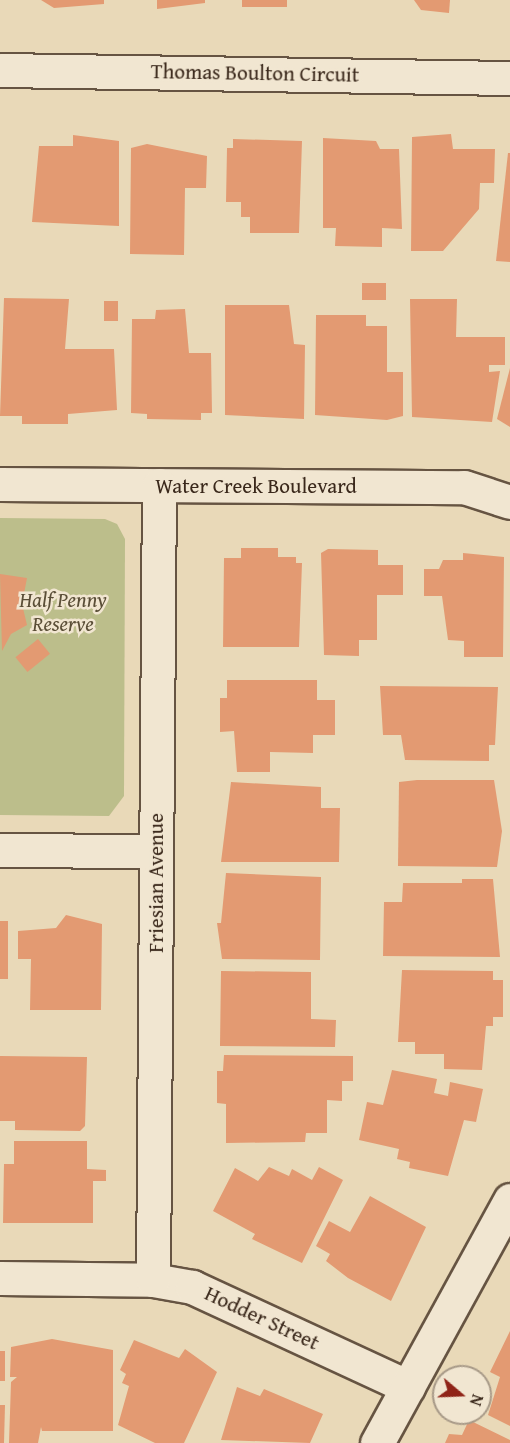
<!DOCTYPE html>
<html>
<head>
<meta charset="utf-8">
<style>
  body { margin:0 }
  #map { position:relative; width:510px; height:1443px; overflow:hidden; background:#e9d9b8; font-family:"Gentium Book Plus",serif }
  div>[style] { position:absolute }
  .green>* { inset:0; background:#bcbe8b }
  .building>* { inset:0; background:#e39a72; transform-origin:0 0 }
  .roads { filter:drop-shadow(2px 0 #665442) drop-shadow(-2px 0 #665442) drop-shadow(0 2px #665442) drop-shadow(0 -2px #665442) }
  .minor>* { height:33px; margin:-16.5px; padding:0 16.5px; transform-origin:16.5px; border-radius:16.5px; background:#f1e6d1 }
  span { translate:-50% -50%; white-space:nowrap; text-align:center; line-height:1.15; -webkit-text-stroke:5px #f1e6d1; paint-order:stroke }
  .street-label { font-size:21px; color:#3a281b }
  .park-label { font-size:21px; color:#5a4e37; font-style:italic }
  .north { position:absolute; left:432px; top:1365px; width:60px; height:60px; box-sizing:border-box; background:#f1e6d1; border:2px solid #a89a88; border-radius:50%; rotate:109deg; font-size:16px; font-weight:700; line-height:24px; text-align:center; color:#3a281b }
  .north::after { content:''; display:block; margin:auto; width:21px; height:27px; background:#8f2418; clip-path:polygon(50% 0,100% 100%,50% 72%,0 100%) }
</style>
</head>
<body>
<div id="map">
  <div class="green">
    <div style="clip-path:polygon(0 518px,105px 519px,117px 524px,125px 539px,124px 796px,109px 816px,0 815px)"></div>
  </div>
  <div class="building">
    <div style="clip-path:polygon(41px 0,104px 0,104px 4px,54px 8px)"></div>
    <div style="clip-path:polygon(157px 0,205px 0,205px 3px,157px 9px)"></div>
    <div style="left:242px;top:0;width:45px;height:7px"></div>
    <div style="clip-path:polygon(414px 0,450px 0,449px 13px,421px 10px)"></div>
    <div style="clip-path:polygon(451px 134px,453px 149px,495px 149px,494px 183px,480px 183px,479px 209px,443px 251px,411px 251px,412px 137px)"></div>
    <div style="clip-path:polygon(73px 135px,119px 141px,119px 226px,32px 222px,39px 146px,73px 146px)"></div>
    <div style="clip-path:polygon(323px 138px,376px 141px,380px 149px,399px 149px,402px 229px,382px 228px,382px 247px,335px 246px,336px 228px,323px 228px)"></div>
    <div style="clip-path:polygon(233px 139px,302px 141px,299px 233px,250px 233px,250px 217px,241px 217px,241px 202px,226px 202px,227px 148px,233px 148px)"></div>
    <div style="clip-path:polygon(147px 144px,207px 156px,206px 188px,185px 188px,184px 255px,130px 254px,131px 148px)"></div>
    <div style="clip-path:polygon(508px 153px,510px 153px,510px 262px,496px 261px)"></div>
    <div style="left:362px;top:283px;width:24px;height:17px"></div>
    <div style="clip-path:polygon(4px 298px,69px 299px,65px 349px,114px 349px,117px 410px,68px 414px,68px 424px,22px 424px,22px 416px,0 416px)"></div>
    <div style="clip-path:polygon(410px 299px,457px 299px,456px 337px,505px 337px,505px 365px,489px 365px,489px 372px,500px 371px,492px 422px,412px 417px)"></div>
    <div style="left:104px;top:301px;width:14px;height:20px"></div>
    <div style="clip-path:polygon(225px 305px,289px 305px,294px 344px,305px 345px,304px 419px,225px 415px)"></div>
    <div style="clip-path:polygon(185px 309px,189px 353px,211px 353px,212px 413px,201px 413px,201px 420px,147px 419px,147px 414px,131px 413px,132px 319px,155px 319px,156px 310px)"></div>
    <div style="clip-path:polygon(316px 315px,366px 315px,366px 326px,387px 326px,387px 372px,403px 372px,403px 416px,387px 420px,315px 415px)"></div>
    <div style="clip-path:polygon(510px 368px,510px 427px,497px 419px)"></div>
    <div style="clip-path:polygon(241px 548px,278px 548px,278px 557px,296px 557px,296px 563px,302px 563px,299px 647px,223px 647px,224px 558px,241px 558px)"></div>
    <div style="clip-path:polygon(328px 549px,378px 550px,378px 565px,403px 565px,403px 595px,377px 595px,377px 640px,359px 640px,359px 656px,324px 655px,321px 553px)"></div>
    <div style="clip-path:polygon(463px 553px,504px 557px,503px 657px,464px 657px,464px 641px,448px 640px,442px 596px,424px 596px,424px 569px,439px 569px,443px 560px,463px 560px)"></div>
    <div style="clip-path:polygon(0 574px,27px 578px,22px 604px,27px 625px,11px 634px,2px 651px)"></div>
    <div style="left:38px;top:639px;width:19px;height:29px;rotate:51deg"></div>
    <div style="clip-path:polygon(227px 680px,317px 680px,317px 700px,335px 700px,335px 735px,313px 735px,313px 753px,270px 752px,270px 772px,237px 772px,234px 731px,220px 732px,220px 698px,227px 698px)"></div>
    <div style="clip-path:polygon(380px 686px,498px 687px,495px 745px,489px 745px,489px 761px,405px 760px,401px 735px,383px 735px)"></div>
    <div style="clip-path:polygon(417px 780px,494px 780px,502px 831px,497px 867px,398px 866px,399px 782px)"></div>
    <div style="clip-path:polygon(231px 782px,321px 787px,321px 808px,340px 808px,339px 862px,221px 862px)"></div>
    <div style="clip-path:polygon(226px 873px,321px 877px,320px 960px,222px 959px,217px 923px,221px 923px)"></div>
    <div style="clip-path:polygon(462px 879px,493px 879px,500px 957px,383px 956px,384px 902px,402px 902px,403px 883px,462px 883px)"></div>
    <div style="clip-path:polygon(66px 915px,102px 924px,101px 1010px,30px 1010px,31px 959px,18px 959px,18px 931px,56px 928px)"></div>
    <div style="left:0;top:921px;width:8px;height:58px"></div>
    <div style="clip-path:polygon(402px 970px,493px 971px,493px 980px,503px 980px,503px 1017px,493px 1017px,493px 1026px,486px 1026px,482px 1070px,444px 1069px,444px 1054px,415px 1054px,415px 1042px,398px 1042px)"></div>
    <div style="clip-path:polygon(221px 971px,311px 972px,311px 1019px,336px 1020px,335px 1047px,220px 1046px)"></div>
    <div style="clip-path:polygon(224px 1055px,353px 1056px,353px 1081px,342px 1081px,342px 1101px,327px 1100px,327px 1133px,306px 1133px,305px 1142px,226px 1143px,226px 1104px,217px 1103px,217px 1071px,223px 1071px)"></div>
    <div style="clip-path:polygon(0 1056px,87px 1057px,85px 1126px,80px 1131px,15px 1130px,15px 1121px,0 1121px)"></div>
    <div style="clip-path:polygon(392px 1070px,437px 1079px,434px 1093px,448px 1096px,450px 1082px,483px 1089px,476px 1122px,464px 1120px,448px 1176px,409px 1168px,410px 1162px,397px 1159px,399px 1149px,359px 1140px,367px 1102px,383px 1105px)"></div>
    <div style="clip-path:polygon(14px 1141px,87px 1141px,87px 1169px,106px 1170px,106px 1181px,93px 1181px,93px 1223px,3px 1223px,4px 1164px,14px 1164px)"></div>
    <div style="clip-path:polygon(269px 1167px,289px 1176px,292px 1169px,312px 1180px,319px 1167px,343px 1180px,302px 1263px,252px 1239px,255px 1234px,213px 1211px,235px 1168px,258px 1181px)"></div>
    <div style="clip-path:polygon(370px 1196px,426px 1227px,391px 1301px,348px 1278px,326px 1261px,330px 1254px,316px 1246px,329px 1221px,350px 1232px)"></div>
    <div style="clip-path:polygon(510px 1331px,510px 1426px,488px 1415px,500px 1377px,490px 1372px)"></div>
    <div style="clip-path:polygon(52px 1339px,113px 1350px,113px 1431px,42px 1431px,41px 1427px,38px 1443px,9px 1443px,11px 1382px,17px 1377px,10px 1377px,11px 1347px)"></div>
    <div style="clip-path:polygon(134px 1340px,179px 1358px,185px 1349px,217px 1372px,184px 1443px,155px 1443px,118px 1425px,129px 1386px,122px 1383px,126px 1374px,120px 1370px)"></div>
    <div style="left:0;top:1351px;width:5px;height:30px"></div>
    <div style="clip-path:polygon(237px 1387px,260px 1396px,264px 1389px,323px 1414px,310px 1443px,221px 1440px)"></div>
    <div style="clip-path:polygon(0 1405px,5px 1405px,4px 1443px,0 1443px)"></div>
    <div style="clip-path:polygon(469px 1420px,510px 1440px,510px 1443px,445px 1443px,449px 1434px,462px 1435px)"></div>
  </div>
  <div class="roads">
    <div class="minor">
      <div style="left:0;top:70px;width:510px;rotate:0.9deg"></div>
      <div style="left:0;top:484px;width:464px;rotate:0.4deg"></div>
      <div style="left:464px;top:487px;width:48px;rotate:18.1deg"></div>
      <div style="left:0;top:850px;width:156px;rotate:0.4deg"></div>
      <div style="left:0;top:1278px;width:153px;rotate:0.7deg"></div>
      <div style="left:153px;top:1280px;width:40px;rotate:10deg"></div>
      <div style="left:192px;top:1287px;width:238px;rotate:24.8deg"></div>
      <div style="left:153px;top:1280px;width:795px;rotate:-89.57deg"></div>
      <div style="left:377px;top:1443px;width:277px;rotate:-61.3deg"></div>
    </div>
  </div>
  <div class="street-label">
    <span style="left:255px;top:73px;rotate:1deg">Thomas Boulton Circuit</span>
    <span style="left:256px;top:486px">Water Creek Boulevard</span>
    <span style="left:156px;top:883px;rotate:-90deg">Friesian Avenue</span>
    <span style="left:262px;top:1318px;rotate:25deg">Hodder Street</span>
  </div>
  <div class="park-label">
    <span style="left:63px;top:612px">Half Penny<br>Reserve</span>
  </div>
  <div class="north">N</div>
</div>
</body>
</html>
